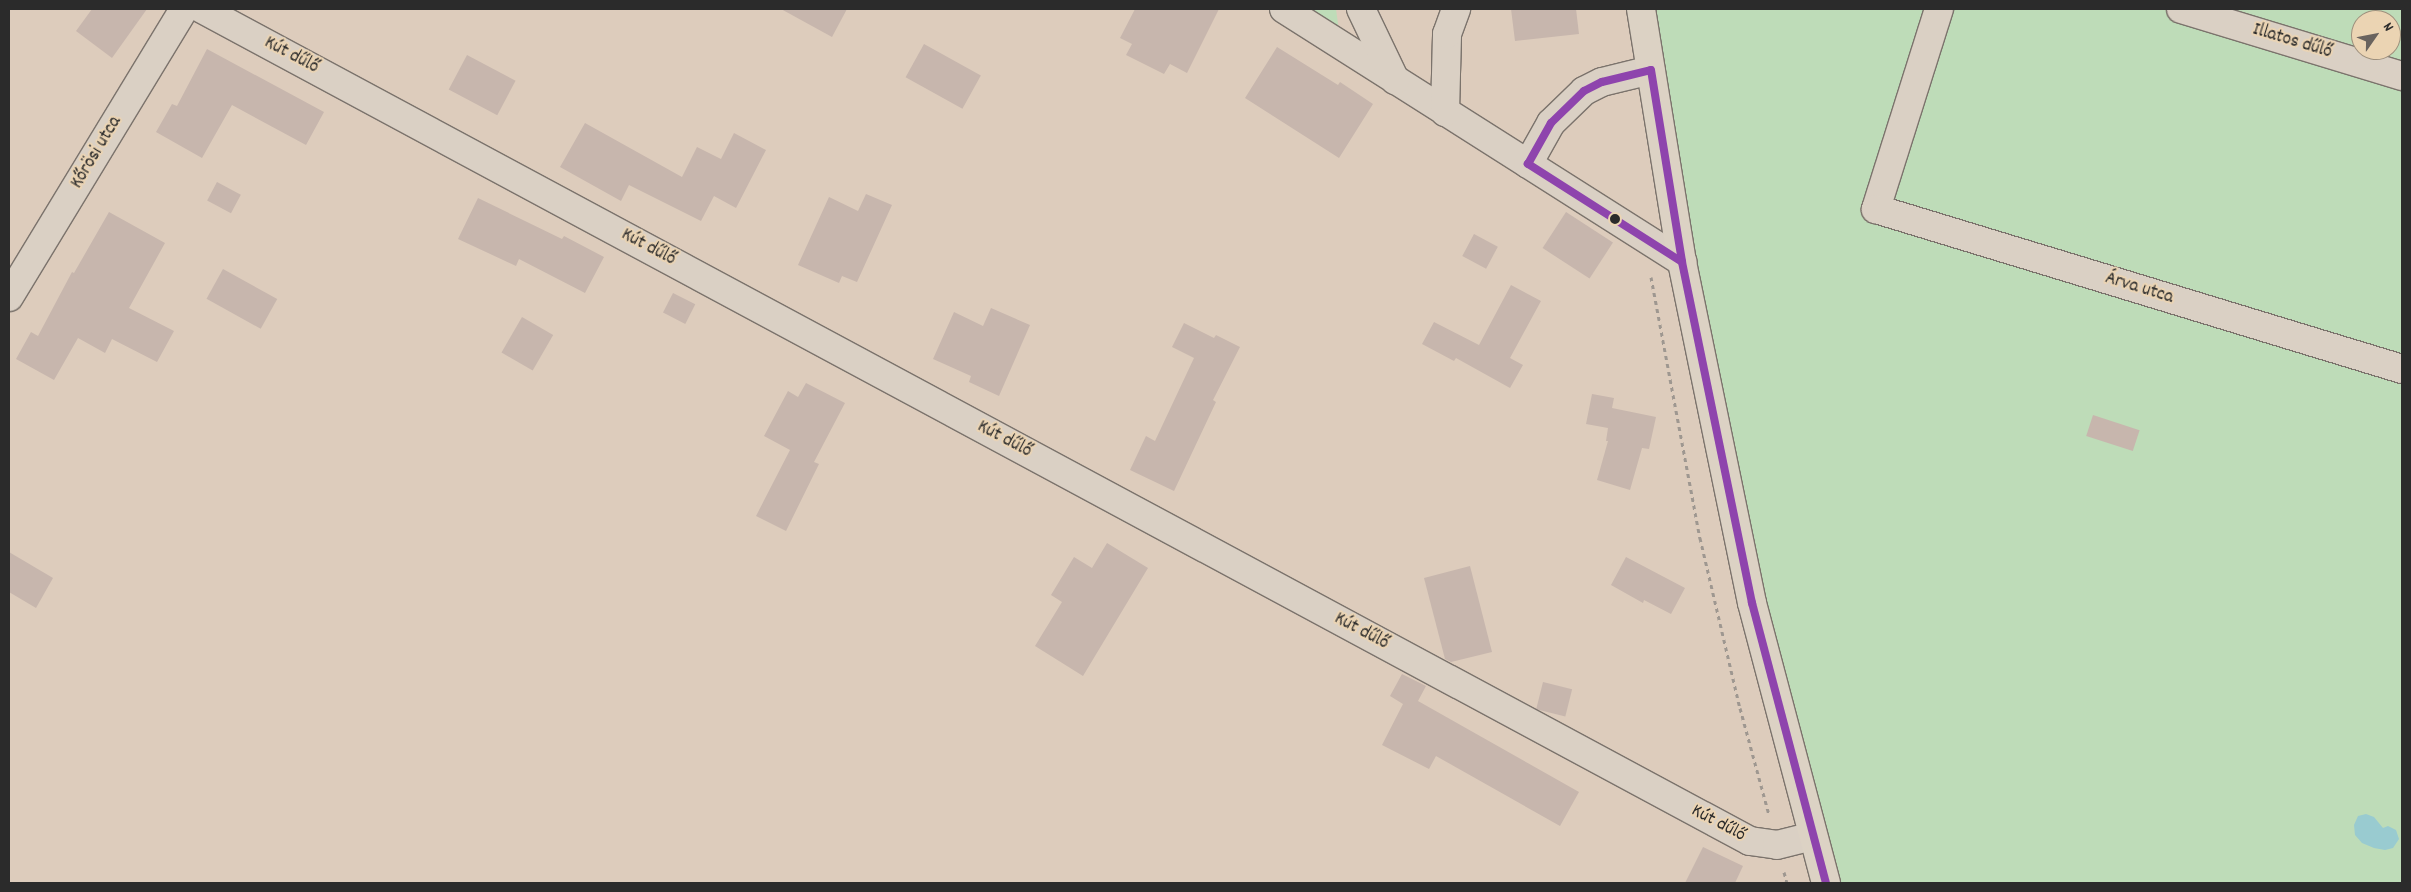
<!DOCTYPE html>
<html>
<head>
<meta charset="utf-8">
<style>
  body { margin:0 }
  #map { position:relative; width:2411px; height:892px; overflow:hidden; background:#ddccbc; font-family:Dekko,sans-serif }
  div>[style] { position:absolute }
  .green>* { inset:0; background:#bedcb8 }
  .water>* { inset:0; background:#99cbd0 }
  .building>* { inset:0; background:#c7b6ad; transform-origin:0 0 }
  .path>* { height:3px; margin-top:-1.5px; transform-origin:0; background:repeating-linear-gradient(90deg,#9e9790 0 4px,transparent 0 8px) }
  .roads { filter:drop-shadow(1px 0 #7b736c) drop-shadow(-1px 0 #7b736c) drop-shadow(0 1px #7b736c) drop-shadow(0 -1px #7b736c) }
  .minor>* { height:28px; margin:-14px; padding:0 14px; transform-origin:14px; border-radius:14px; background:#dad0c4 }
  .major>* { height:28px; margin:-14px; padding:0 14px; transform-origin:14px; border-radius:14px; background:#dcd2c4 }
  .bus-1>* { height:8px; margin:-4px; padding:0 4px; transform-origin:4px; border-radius:4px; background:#8e44ad }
  .dots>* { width:14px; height:14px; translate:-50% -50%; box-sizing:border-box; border:2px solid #ebd4b3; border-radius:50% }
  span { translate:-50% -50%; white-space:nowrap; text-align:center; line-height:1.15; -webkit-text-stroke:4px #ebd4b3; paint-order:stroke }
  .street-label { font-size:19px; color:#2b2b2b }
  .frame { position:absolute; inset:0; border:10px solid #2b2b2b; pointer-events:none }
  .north { position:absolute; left:2351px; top:10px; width:50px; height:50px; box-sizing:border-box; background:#ebd4b3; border:1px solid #9e907d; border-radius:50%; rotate:57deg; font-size:14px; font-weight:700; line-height:20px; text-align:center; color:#2b2b2b }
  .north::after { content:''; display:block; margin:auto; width:18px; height:22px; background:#69635e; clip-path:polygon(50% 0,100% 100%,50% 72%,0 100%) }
</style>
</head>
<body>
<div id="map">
  <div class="green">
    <div style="clip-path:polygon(1310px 9px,1336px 9px,1339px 31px)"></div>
    <div style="clip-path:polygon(evenodd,1641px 9px,2402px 9px,2402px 883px,1826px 883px,1812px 836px,1641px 9px,2361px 20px,2391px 20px,2391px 50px,2361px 50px,2361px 20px)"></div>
  </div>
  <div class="water">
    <div style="clip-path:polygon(2366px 814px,2374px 817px,2383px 828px,2388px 826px,2396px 830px,2399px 839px,2393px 848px,2385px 850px,2374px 848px,2362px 843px,2355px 835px,2354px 825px,2358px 816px)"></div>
  </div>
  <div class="building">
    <div style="clip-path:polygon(92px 9px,147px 9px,112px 58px,76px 31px)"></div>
    <div style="clip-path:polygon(781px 9px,847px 9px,832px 37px)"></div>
    <div style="clip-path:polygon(1135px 9px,1219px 9px,1187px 73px,1170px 64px,1164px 74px,1126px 55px,1132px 44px,1120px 38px)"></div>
    <div style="clip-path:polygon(1511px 9px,1576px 9px,1579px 34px,1515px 41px)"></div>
    <div style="left:924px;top:44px;width:65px;height:38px;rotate:29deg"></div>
    <div style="clip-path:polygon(1277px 47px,1338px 85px,1340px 82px,1373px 104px,1339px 158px,1245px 98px)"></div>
    <div style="clip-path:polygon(207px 49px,324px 112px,306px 145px,232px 105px,202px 158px,156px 132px,172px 104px,177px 106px)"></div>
    <div style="left:467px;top:55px;width:55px;height:39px;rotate:28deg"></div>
    <div style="clip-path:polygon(585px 123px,682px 177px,697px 147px,721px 159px,734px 133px,766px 150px,736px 208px,714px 196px,701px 221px,629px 185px,621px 201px,560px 167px)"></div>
    <div style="left:217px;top:182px;width:27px;height:21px;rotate:28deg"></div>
    <div style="clip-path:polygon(866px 194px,892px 205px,857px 282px,842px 276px,839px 283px,798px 265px,829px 197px,858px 211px)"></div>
    <div style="clip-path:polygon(478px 198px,562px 239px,564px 236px,604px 257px,585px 293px,519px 259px,516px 266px,458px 239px)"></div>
    <div style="clip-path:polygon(109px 212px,165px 243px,129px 308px,174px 331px,157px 362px,112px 339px,105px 353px,78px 338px,54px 380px,16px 359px,31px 332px,38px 336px,72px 272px,74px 273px)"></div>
    <div style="left:1566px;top:212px;width:56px;height:43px;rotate:33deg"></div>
    <div style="left:1474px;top:234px;width:27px;height:25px;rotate:28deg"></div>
    <div style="left:223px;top:269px;width:62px;height:34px;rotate:29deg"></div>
    <div style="clip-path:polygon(1511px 285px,1541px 301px,1510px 358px,1523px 365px,1510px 388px,1456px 358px,1454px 361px,1422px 344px,1434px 322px,1479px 345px)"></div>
    <div style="left:673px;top:293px;width:25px;height:22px;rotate:27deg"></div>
    <div style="clip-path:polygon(991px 308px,1030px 325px,999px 396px,969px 382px,971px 376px,933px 359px,954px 312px,983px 326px)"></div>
    <div style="left:522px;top:317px;width:36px;height:41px;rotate:30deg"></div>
    <div style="clip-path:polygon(1184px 323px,1214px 338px,1216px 335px,1240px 347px,1213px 400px,1216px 402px,1174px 491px,1130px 470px,1146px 436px,1155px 441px,1194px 358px,1172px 347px)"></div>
    <div style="clip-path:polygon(806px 383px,845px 403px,814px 462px,819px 464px,786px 531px,756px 516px,790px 450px,764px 436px,788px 391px,798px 397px)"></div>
    <div style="clip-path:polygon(1592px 394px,1614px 398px,1612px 408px,1656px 417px,1649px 449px,1642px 448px,1630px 490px,1597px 480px,1608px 441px,1606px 441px,1608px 428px,1586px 424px)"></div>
    <div style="left:2093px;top:415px;width:49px;height:22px;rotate:18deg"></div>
    <div style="clip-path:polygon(1107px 543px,1148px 568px,1083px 676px,1035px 646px,1062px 602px,1051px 595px,1074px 557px,1092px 568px)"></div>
    <div style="clip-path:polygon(9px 552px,53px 578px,36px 608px,9px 592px)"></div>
    <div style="clip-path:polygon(1626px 557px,1685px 588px,1671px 614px,1644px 600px,1643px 603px,1611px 585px)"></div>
    <div style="clip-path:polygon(1470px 566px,1492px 652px,1451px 662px,1445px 659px,1424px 578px)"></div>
    <div style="clip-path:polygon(1402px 674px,1426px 686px,1418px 701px,1579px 792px,1560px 826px,1436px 756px,1429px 769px,1382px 745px,1403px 704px,1390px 696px)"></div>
    <div style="left:1543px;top:682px;width:30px;height:28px;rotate:14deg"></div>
    <div style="clip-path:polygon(1703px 847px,1743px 866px,1735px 883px,1685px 883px)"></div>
  </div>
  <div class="path">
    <div style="left:1651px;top:277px;width:266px;rotate:79.4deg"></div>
    <div style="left:1700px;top:538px;width:175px;rotate:76.8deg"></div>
    <div style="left:1740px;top:708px;width:111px;rotate:74.8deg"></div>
    <div style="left:1784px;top:872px;width:11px;rotate:75deg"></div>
  </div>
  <div class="roads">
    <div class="minor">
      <div style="left:202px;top:9px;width:1757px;rotate:28.26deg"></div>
      <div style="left:1750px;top:841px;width:27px;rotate:8deg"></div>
      <div style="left:1777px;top:845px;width:36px;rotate:-14deg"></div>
      <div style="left:1284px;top:9px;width:472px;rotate:32.4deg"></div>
      <div style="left:1361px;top:9px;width:79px;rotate:64.4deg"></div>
      <div style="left:1939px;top:9px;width:210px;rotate:107.5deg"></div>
      <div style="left:1876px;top:209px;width:550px;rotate:16.92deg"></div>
      <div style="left:2181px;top:9px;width:231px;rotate:16.9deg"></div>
      <div style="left:1445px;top:112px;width:78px;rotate:-88.5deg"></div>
      <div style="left:1447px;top:34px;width:27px;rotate:-70deg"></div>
      <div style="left:1528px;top:164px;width:47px;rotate:-60.7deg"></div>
      <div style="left:1551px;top:123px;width:46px;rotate:-44.1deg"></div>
      <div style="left:1584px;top:91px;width:20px;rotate:-27deg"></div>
      <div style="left:1602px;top:82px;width:50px;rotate:-13.8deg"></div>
      <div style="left:9px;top:297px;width:337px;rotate:-58.7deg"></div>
    </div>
    <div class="major">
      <div style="left:1641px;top:9px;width:256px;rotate:80.8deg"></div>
      <div style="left:1682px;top:262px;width:348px;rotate:78.4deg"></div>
      <div style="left:1752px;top:603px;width:290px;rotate:75.2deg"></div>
    </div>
  </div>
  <div class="bus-1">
    <div style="left:1651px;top:70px;width:194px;rotate:80.8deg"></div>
    <div style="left:1682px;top:262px;width:183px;rotate:-147.5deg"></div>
    <div style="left:1528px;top:164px;width:47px;rotate:-60.7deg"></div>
    <div style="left:1551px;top:123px;width:46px;rotate:-44.1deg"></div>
    <div style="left:1584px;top:91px;width:20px;rotate:-27deg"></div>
    <div style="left:1602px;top:82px;width:50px;rotate:-13.8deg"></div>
    <div style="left:1682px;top:262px;width:348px;rotate:78.4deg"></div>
    <div style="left:1752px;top:603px;width:290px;rotate:75.2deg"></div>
  </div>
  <div class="dots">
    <div style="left:1615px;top:219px;background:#2b2b2b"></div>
  </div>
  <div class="street-label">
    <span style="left:2292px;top:42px;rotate:17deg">Illatos dűlő</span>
    <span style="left:291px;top:56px;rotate:28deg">Kút dűlő</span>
    <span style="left:97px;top:153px;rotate:-59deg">Kőrösi utca</span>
    <span style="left:648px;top:248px;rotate:28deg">Kút dűlő</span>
    <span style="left:2139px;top:289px;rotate:17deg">Árva utca</span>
    <span style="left:1004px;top:440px;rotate:28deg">Kút dűlő</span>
    <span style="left:1361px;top:632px;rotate:28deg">Kút dűlő</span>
    <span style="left:1718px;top:824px;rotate:28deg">Kút dűlő</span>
  </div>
  <div class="frame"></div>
  <div class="north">N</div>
</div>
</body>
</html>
